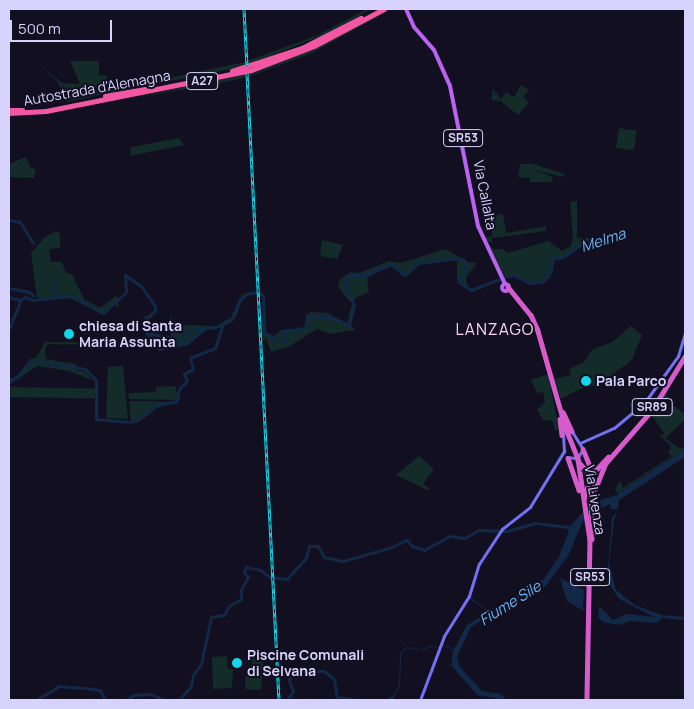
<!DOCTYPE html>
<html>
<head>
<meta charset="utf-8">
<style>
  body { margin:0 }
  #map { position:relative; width:694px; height:709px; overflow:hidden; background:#120f21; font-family:Manrope,sans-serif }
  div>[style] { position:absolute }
  .green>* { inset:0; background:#132b29; transform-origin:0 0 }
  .water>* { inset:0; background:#122847 }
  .stream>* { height:1px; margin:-0.5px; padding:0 0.5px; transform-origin:0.5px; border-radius:0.5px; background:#122847 }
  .river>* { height:3px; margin:-1.5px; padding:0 1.5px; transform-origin:1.5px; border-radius:1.5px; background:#122847 }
  .secondary>* { height:3px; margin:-1.5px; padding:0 1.5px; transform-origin:1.5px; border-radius:1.5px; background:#7271f4 }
  .primary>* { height:4px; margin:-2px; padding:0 2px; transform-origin:2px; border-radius:2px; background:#bb62f3 }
  .primary>.ring { margin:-2px; padding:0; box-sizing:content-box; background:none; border:4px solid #bb62f3; border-radius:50% }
  .trunk>* { height:4.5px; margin:-2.25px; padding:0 2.25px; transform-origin:2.25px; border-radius:2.25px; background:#d65ccc }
  .motorway>* { height:4.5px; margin:-2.25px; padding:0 2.25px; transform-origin:2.25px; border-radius:2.25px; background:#f257a4 }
  .rail>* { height:3px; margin-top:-1.5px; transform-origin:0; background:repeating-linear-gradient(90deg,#120f21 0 4px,#11d6e9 0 8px); box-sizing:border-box; border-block:1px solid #11d6e9 }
  .trunk-bridge>* { height:4.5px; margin:-2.25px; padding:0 2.25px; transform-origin:2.25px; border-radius:2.25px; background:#d65ccc }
  .dots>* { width:14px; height:14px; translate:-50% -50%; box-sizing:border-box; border:2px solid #120f21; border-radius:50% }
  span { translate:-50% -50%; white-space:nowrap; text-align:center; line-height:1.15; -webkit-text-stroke:4px #120f21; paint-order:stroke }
  .shield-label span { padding:1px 4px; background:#120f21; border:1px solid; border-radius:4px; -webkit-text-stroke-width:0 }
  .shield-label { font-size:12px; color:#d7d3fc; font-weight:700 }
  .street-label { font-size:14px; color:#d7d3fc }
  .poi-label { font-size:14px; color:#d7d3fc; font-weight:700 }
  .left { translate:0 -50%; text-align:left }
  .water-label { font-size:15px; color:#68b5f4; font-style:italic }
  .quarter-label { font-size:16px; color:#fcd4ee; letter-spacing:1px }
  .frame { position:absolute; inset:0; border:10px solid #d7d3fc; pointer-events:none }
  .scale { position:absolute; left:10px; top:20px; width:102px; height:22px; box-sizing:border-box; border:2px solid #d7d3fc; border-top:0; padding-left:6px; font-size:15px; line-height:18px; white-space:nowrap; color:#d7d3fc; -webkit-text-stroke:4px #120f21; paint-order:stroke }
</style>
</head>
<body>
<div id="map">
  <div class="green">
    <div style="clip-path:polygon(367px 9px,371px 9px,329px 33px,247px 65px,247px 61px,318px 35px)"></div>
    <div style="clip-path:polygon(387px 9px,392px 9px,312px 53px,248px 77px,248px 73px,317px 46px)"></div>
    <div style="clip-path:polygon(70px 61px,99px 61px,99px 75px,107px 76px,106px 91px,245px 62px,246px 66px,66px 102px,58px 82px,43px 67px,62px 83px,80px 84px)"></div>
    <div style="clip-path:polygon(246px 73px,246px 77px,235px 80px,135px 98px)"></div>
    <div style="clip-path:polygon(521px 85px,529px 90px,523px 97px,529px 102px,518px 115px,500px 101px,491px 100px,493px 89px,501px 99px,506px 92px,514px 97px)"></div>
    <div style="left:619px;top:128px;width:18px;height:20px;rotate:9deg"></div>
    <div style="clip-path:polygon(179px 138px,184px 145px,130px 156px,131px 147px)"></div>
    <div style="clip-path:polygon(26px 157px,30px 167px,36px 170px,34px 178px,9px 177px,9px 164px)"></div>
    <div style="clip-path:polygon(520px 164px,533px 164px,565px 174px,563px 177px,533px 170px,553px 177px,552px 182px,530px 182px,530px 178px,518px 177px)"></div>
    <div style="clip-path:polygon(577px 201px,577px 238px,599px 238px,605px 241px,606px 247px,591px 245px,577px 248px,564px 259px,554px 261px,553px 272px,540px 283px,528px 284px,514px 276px,504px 277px,493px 256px,481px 231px,478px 217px,485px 237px,492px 236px,490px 215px,503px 214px,506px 233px,546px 226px,546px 231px,492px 238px,492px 243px,487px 241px,493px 249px,502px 249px,508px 253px,548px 241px,562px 251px,571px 246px,573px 237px,570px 202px)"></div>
    <div style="clip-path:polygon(56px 231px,60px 234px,60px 248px,49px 249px,51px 262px,62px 262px,66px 273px,72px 274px,84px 299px,100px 308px,117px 295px,119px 308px,113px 304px,105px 314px,101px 314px,71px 298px,60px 297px,51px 300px,37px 298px,31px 253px,45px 237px)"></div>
    <div style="clip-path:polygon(322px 240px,343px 245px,337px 259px,320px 256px)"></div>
    <div style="clip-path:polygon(446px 249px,467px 262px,477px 263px,466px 277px,468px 289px,457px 283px,457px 260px,419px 265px,407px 276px,401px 275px,394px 266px,384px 268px,367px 278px,369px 292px,355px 298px,351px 325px,355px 330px,331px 334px,317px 329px,288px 347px,271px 352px,266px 339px,262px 342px,262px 317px,265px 318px,266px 332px,274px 336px,281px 330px,304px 327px,306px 315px,311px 312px,328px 313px,347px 324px,352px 304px,338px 287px,340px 279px,351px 272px,359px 273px,389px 261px,400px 263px)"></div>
    <div style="clip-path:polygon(256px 292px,243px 298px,236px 317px,232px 321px,222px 327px,206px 329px,187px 345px,158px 350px,141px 328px,144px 317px,158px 310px,144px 325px,159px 345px,175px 342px,171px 337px,170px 315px,175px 322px,184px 325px,216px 326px,233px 316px,242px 294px)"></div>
    <div style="clip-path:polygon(631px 326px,642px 335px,632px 360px,600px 384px,580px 389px,561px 399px,554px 379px,571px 375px,569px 369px,584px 362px,592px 350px,612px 342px)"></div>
    <div style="clip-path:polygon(45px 342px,101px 342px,101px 345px,48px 344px,45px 348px,46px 359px,76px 364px,76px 370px,86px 372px,92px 380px,69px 371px,37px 366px,9px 385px,9px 379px,16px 377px,30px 359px,37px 357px)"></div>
    <div style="clip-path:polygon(123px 366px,128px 419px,106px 418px,108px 367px)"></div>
    <div style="clip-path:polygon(548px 374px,559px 430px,555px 431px,552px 420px,544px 421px,537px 410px,545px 402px,543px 392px,537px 393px,531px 380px)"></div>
    <div style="clip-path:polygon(176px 386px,176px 392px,180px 392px,179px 400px,129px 399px,128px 393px,156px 392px,156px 387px)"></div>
    <div style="left:9px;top:387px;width:86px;height:10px;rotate:1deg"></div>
    <div style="clip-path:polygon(666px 393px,671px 404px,685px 414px,685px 420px,665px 438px,681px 449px,685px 446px,685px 449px,618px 494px,615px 489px,620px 481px,623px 488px,672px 456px,668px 453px,671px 446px,660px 436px,665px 434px,652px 416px)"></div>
    <div style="clip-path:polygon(129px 401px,142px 401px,177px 402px,159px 407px,131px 423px)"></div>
    <div style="clip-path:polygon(419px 456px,434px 469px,423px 484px,430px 489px,427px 490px,396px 475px)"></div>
    <div style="clip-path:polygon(251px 652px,264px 655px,261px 690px,245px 689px,246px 671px,252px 670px)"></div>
    <div style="clip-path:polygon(227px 656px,228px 669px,237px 669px,233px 670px,232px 688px,213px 689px,212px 657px)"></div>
  </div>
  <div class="water">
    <div style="clip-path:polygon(685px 449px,685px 457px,619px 500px,618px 509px,611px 509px,609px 504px,584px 519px,568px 556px,545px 587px,508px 603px,471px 627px,457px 657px,460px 667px,482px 691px,501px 694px,506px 700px,477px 695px,451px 665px,453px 651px,467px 625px,544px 579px,559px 557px,571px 525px,584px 511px,597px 501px,617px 495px)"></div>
    <div style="clip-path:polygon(618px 512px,614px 520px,609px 563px,616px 590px,635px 605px,662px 615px,685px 617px,685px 620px,662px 618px,657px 623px,630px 621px,619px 625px,603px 622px,598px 617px,599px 606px,613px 620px,626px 614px,654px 617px,619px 599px,607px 581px,612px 517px)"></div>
    <div style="clip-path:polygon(560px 578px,584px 590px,583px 611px,567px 601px)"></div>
  </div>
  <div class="stream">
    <div style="left:470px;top:598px;width:22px;rotate:34deg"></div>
    <div style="left:443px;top:645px;width:11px;rotate:22deg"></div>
    <div style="left:421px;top:650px;width:10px;rotate:-24deg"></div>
    <div style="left:430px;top:646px;width:9px;rotate:6deg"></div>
    <div style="left:392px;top:697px;width:14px;rotate:-60deg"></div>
    <div style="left:399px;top:685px;width:32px;rotate:-88deg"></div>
    <div style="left:400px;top:653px;width:8px;rotate:-45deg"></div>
    <div style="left:406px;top:647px;width:12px;rotate:9deg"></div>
  </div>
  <div class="river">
    <div style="left:9px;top:220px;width:11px;rotate:10deg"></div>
    <div style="left:20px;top:222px;width:25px;rotate:58deg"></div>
    <div style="left:504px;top:277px;width:9px;rotate:-13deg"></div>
    <div style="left:513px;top:275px;width:19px;rotate:25deg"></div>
    <div style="left:530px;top:283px;width:12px;rotate:-5deg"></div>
    <div style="left:542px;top:282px;width:10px;rotate:-45deg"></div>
    <div style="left:549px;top:275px;width:16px;rotate:-76deg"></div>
    <div style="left:553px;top:259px;width:14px;rotate:-17deg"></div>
    <div style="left:566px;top:255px;width:19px;rotate:-36deg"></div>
    <div style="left:581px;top:244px;width:30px;rotate:-8deg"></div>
    <div style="left:9px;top:288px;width:20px;rotate:11deg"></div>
    <div style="left:29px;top:292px;width:6px;rotate:39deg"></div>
    <div style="left:9px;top:297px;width:11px;rotate:15deg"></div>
    <div style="left:20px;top:300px;width:6px;rotate:-31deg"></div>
    <div style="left:25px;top:297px;width:9px;rotate:21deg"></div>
    <div style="left:33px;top:300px;width:37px;rotate:-6deg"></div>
    <div style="left:70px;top:296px;width:37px;rotate:27deg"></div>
    <div style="left:103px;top:313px;width:31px;rotate:-42deg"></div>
    <div style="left:126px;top:292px;width:17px;rotate:-93deg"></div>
    <div style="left:125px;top:275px;width:21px;rotate:35deg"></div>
    <div style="left:142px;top:287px;width:23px;rotate:56deg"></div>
    <div style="left:155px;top:306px;width:5px;rotate:90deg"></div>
    <div style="left:155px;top:311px;width:14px;rotate:141deg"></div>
    <div style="left:144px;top:320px;width:7px;rotate:106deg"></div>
    <div style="left:142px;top:327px;width:28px;rotate:52deg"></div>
    <div style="left:159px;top:349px;width:29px;rotate:-12deg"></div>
    <div style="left:187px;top:343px;width:23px;rotate:-40deg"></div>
    <div style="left:205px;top:328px;width:11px;rotate:-5deg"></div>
    <div style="left:216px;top:327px;width:17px;rotate:-25deg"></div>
    <div style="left:231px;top:320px;width:21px;rotate:-67deg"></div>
    <div style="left:239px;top:301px;width:10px;rotate:-45deg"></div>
    <div style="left:246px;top:294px;width:13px;rotate:-9deg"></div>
    <div style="left:259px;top:292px;width:6px;rotate:45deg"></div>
    <div style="left:263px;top:296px;width:37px;rotate:88deg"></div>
    <div style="left:264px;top:333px;width:21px;rotate:25deg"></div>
    <div style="left:283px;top:342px;width:4px;rotate:-34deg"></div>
    <div style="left:286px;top:340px;width:10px;rotate:-114deg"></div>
    <div style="left:282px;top:331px;width:24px;rotate:-5deg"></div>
    <div style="left:306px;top:329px;width:13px;rotate:-77deg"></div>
    <div style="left:309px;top:316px;width:22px;rotate:3deg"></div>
    <div style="left:331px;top:317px;width:20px;rotate:24deg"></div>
    <div style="left:349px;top:325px;width:21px;rotate:-76deg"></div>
    <div style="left:354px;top:305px;width:24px;rotate:-114deg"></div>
    <div style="left:344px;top:283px;width:11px;rotate:-49deg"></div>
    <div style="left:351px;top:275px;width:14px"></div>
    <div style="left:365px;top:275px;width:28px;rotate:-23deg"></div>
    <div style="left:391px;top:264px;width:17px;rotate:40deg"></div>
    <div style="left:404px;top:275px;width:16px;rotate:-47deg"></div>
    <div style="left:415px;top:263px;width:42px;rotate:-6.8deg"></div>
    <div style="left:457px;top:258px;width:7px;rotate:16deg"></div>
    <div style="left:464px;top:260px;width:7px;rotate:63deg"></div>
    <div style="left:467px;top:266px;width:18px;rotate:117deg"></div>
    <div style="left:459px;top:282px;width:14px;rotate:34deg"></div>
    <div style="left:471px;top:290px;width:30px;rotate:-21deg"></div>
    <div style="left:54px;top:297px;width:14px;rotate:-82deg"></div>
    <div style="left:9px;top:329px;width:31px;rotate:-68deg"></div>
    <div style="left:146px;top:333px;width:35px;rotate:10deg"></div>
    <div style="left:180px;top:339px;width:17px;rotate:-40deg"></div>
    <div style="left:193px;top:328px;width:10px;rotate:6deg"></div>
    <div style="left:9px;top:380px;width:9px;rotate:-21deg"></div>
    <div style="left:17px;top:377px;width:18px;rotate:-49deg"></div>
    <div style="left:29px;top:363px;width:9px;rotate:-13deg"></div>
    <div style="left:38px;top:361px;width:48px;rotate:9.7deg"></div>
    <div style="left:85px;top:369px;width:16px;rotate:45deg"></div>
    <div style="left:96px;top:380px;width:39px;rotate:90deg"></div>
    <div style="left:96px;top:419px;width:32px;rotate:5deg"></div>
    <div style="left:130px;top:422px;width:8px;rotate:-14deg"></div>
    <div style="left:138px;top:420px;width:24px;rotate:-38deg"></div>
    <div style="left:157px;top:405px;width:20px;rotate:-11deg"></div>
    <div style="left:177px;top:401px;width:12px;rotate:-81deg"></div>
    <div style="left:179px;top:389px;width:11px;rotate:-45deg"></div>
    <div style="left:187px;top:381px;width:8px;rotate:-113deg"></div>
    <div style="left:184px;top:374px;width:10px;rotate:-29deg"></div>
    <div style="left:193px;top:369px;width:11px;rotate:-105deg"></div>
    <div style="left:190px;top:358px;width:27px;rotate:-22deg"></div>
    <div style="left:215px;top:348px;width:25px;rotate:-72deg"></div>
    <div style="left:317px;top:671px;width:7px"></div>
    <div style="left:324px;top:671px;width:13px;rotate:39deg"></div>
    <div style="left:334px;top:679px;width:18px;rotate:81deg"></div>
    <div style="left:337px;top:697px;width:21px;rotate:8deg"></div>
    <div style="left:85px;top:688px;width:15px;rotate:8deg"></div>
    <div style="left:100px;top:690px;width:11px;rotate:63deg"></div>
    <div style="left:36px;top:700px;width:27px;rotate:-31deg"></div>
    <div style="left:59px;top:686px;width:24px;rotate:5deg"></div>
    <div style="left:127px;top:700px;width:8px;rotate:-40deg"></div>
    <div style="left:133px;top:695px;width:18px;rotate:-3deg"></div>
    <div style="left:151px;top:694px;width:14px;rotate:25deg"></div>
    <div style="left:179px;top:700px;width:18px;rotate:-49deg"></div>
    <div style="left:191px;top:686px;width:11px;rotate:-80deg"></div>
    <div style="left:193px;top:675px;width:14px;rotate:-54deg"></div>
    <div style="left:201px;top:664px;width:48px;rotate:-78deg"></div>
    <div style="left:211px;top:617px;width:13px;rotate:-9deg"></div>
    <div style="left:224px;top:615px;width:10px;rotate:-61deg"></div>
    <div style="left:229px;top:606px;width:14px;rotate:-30deg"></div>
    <div style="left:241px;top:599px;width:9px;rotate:-90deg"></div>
    <div style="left:241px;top:590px;width:15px;rotate:-62deg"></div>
    <div style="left:248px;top:577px;width:6px;rotate:-129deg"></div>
    <div style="left:244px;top:572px;width:5px;rotate:-68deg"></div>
    <div style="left:246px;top:567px;width:14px;rotate:12deg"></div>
    <div style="left:260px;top:570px;width:12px;rotate:35deg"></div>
    <div style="left:270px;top:577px;width:17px;rotate:7deg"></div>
    <div style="left:287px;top:579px;width:28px;rotate:-48deg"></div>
    <div style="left:306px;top:558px;width:12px;rotate:-76deg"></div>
    <div style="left:309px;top:546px;width:9px"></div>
    <div style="left:318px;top:546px;width:13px;rotate:61deg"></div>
    <div style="left:324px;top:557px;width:19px;rotate:12deg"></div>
    <div style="left:343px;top:561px;width:48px;rotate:-15.8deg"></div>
    <div style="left:389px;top:548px;width:20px;rotate:-24deg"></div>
    <div style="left:407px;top:540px;width:8px;rotate:50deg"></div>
    <div style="left:412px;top:546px;width:13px;rotate:18deg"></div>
    <div style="left:424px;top:550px;width:29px;rotate:-29deg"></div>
    <div style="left:449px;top:536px;width:16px;rotate:7deg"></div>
    <div style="left:465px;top:538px;width:16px;rotate:-30deg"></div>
    <div style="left:479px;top:530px;width:28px;rotate:2deg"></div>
    <div style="left:507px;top:531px;width:29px;rotate:-16deg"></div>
    <div style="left:535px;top:523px;width:39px;rotate:7deg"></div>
    <div style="left:287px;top:700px;width:11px;rotate:-56deg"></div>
    <div style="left:293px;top:691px;width:12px;rotate:-110deg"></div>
    <div style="left:289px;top:680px;width:7px;rotate:-63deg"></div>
    <div style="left:292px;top:674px;width:23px;rotate:-7deg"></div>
    <div style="left:388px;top:700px;width:5px;rotate:-37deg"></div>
  </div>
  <div class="secondary">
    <div style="left:685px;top:297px;width:2px;rotate:90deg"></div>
    <div style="left:571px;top:430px;width:22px;rotate:58deg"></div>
    <div style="left:583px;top:449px;width:9px;rotate:122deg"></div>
    <div style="left:563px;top:433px;width:19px;rotate:87deg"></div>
    <div style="left:580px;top:443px;width:37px;rotate:-24deg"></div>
    <div style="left:614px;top:428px;width:40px;rotate:-40deg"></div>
    <div style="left:645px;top:402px;width:57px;rotate:-54.3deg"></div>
    <div style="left:678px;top:356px;width:24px;rotate:-73deg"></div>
    <div style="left:567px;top:457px;width:8px;rotate:7deg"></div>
    <div style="left:420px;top:700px;width:68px;rotate:-69.4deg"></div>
    <div style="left:444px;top:636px;width:47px;rotate:-58deg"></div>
    <div style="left:469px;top:596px;width:34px;rotate:-73deg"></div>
    <div style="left:479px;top:564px;width:42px;rotate:-56.7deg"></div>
    <div style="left:502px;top:529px;width:36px;rotate:-38deg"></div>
    <div style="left:530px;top:507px;width:66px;rotate:-58.7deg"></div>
  </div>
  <div class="primary">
    <div style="left:406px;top:9px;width:20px;rotate:66deg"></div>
    <div style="left:414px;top:27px;width:30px;rotate:49deg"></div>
    <div style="left:434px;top:50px;width:39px;rotate:66deg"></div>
    <div style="left:450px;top:86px;width:143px;rotate:78.7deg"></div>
    <div style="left:478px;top:226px;width:64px;rotate:65deg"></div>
    <div class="ring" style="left:501.5px;top:283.5px;width:3px;height:3px"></div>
  </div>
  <div class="trunk">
    <div style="left:508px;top:287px;width:36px;rotate:51deg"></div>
    <div style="left:531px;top:315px;width:17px;rotate:66deg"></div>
    <div style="left:538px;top:331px;width:102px;rotate:74.1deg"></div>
    <div style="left:563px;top:412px;width:21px;rotate:65deg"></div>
    <div style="left:560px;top:419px;width:16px;rotate:83deg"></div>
    <div style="left:583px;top:449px;width:24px;rotate:68deg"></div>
    <div style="left:568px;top:458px;width:34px;rotate:71deg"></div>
    <div style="left:578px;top:459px;width:82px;rotate:81.6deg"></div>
    <div style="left:590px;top:540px;width:160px;rotate:91.1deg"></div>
    <div style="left:578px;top:461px;width:18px;rotate:49deg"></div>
    <div style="left:593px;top:473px;width:22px;rotate:-47deg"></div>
    <div style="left:591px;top:477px;width:62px;rotate:89.1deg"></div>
    <div style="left:595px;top:489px;width:27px;rotate:-68deg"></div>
    <div style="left:605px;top:464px;width:72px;rotate:-49deg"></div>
    <div style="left:652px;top:410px;width:63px;rotate:-58.6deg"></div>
    <div style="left:584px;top:498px;width:22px;rotate:-74deg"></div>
  </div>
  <div class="motorway">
    <div style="left:232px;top:71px;width:74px;rotate:-18.2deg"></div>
    <div style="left:302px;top:48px;width:66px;rotate:-27deg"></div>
    <div style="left:105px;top:96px;width:40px;rotate:-10deg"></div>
    <div style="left:9px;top:110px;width:14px"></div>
    <div style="left:9px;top:113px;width:37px;rotate:-3deg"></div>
    <div style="left:46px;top:111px;width:209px;rotate:-11.3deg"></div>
    <div style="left:251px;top:70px;width:67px;rotate:-20.9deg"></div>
    <div style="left:314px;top:46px;width:79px;rotate:-27.9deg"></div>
  </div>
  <div class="rail">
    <div style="left:244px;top:9px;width:57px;rotate:87deg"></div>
    <div style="left:247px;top:73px;width:628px;rotate:87.08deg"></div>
  </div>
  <div class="trunk-bridge">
    <div style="left:566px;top:429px;width:32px;rotate:68deg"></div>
    <div style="left:592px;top:471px;width:4px;rotate:90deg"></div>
  </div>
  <div class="dots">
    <div style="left:69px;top:334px;background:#11d6e9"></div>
    <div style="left:586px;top:381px;background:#11d6e9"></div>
    <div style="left:237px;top:663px;background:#11d6e9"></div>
  </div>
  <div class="shield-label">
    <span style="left:202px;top:81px">A27</span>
    <span style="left:463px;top:138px">SR53</span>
    <span style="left:652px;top:407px">SR89</span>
    <span style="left:590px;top:577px">SR53</span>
  </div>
  <div class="street-label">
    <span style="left:97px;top:88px;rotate:-10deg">Autostrada d'Alemagna</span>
    <span style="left:485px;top:195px;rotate:79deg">Via Callalta</span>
    <span style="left:595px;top:500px;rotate:81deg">Via Livenza</span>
  </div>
  <div class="poi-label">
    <span class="left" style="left:79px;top:334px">chiesa di Santa<br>Maria Assunta</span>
    <span class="left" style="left:596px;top:381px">Pala Parco</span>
    <span class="left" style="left:247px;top:663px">Piscine Comunali<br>di Selvana</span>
  </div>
  <div class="water-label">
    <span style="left:603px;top:240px;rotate:-18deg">Melma</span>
    <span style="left:510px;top:603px;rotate:-32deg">Fiume Sile</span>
  </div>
  <div class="quarter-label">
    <span style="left:495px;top:329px">LANZAGO</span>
  </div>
  <div class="frame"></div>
  <div class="scale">500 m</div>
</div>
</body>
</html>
